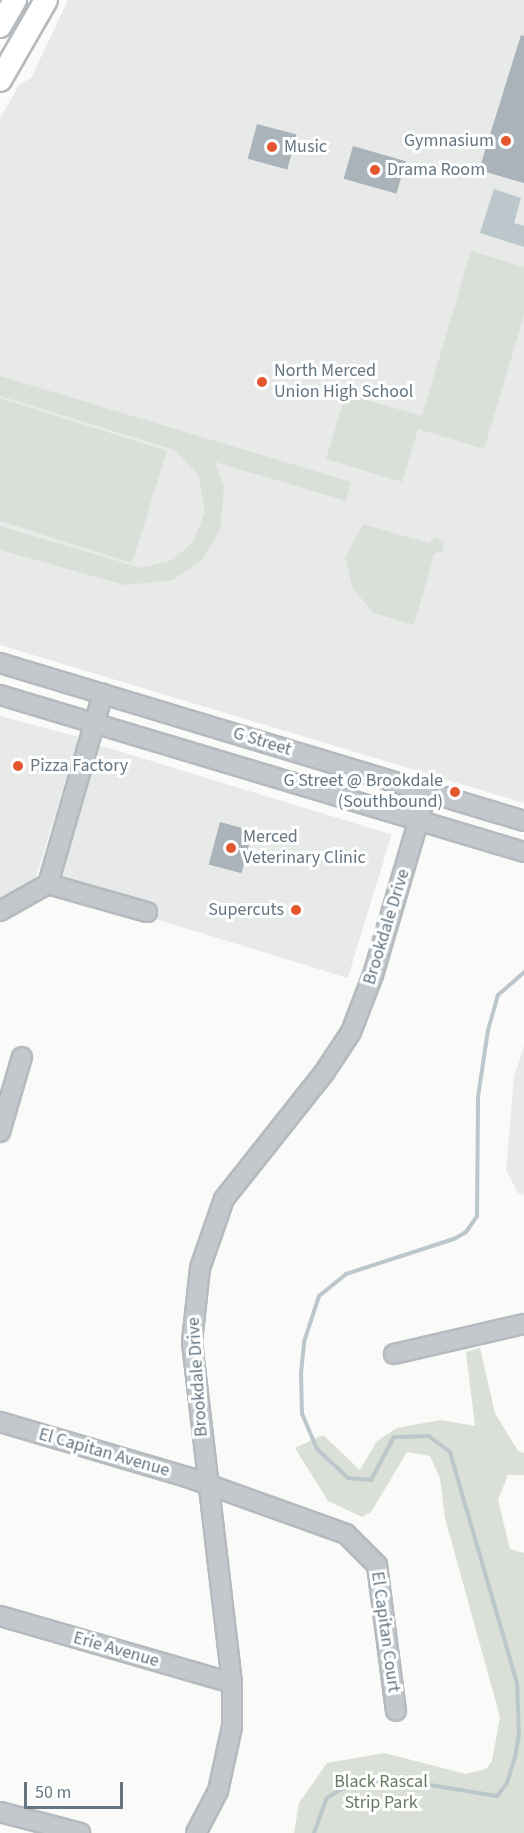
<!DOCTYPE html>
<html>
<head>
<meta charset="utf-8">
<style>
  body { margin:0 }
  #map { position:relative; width:524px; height:1833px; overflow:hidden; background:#fafaf8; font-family:"Source Sans 3",sans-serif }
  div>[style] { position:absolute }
  .built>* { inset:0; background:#e8e9e9; transform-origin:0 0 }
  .green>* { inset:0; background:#dadfd7 }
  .water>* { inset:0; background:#bbc7cb }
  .stream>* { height:4px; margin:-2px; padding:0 2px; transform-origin:2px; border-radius:2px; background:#bbc7cb }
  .building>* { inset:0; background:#aab3b9; transform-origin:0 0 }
  .roads { filter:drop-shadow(2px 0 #b5babe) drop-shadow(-2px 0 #b5babe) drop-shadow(0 2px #b5babe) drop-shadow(0 -2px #b5babe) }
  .minor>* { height:18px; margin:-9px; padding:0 9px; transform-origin:9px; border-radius:9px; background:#c3c8cc }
  .major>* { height:22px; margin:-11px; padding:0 11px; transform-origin:11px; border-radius:11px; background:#fff }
  .dots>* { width:16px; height:16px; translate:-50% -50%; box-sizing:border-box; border:3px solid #fff; border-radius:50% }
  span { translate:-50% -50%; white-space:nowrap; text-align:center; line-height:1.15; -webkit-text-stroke:6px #fff; paint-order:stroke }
  .poi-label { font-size:18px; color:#657683 }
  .right { translate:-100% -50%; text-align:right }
  .left { translate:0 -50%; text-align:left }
  .street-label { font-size:18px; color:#657683 }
  .park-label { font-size:18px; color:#687a64 }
  .scale { position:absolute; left:24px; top:1782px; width:99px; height:27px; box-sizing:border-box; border:3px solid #657683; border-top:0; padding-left:8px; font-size:18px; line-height:21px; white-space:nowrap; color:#657683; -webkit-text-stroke:4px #fff; paint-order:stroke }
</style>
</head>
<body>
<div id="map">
  <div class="built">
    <div style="clip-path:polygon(68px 0,524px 0,524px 803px,0 645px,0 119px,19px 85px,31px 78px)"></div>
    <div style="clip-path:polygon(0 716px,79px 737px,33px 887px,0 907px)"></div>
    <div style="left:99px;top:745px;width:306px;height:150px;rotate:17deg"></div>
    <div style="clip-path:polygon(524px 1046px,524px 1195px,518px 1193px,506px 1170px,514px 1077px)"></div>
  </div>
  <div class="green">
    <div style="clip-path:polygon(471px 251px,524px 267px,524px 315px,484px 449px,418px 429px,402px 482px,326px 459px,346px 394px,422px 416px)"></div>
    <div style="clip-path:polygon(0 376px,351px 482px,346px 501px,215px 462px,224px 487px,220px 530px,202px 560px,173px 580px,125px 585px,0 550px,0 526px,141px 568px,173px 560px,193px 542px,205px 512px,199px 476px,175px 450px,0 396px)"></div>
    <div style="clip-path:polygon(0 398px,167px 451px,132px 563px,0 521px)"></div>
    <div style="clip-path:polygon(363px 524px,428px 543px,436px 537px,444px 542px,443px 551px,434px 554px,414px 625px,374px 613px,353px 589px,345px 558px)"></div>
    <div style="clip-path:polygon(480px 1348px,495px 1413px,518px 1451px,524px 1453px,524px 1475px,508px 1475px,498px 1500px,510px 1549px,524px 1553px,524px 1833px,294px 1833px,299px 1803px,327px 1763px,384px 1753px,466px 1774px,486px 1769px,492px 1761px,500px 1717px,445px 1518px,440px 1478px,430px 1456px,407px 1452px,371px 1512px,362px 1517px,328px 1501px,295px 1448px,323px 1435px,360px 1470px,377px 1441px,397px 1428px,441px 1420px,475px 1426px,466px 1352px)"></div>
  </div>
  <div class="water">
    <div style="clip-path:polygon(494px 189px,521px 198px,514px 223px,524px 226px,524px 247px,480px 233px)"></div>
  </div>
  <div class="stream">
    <div style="left:314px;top:1833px;width:37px;rotate:-70deg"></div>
    <div style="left:327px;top:1798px;width:19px;rotate:-32deg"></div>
    <div style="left:343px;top:1788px;width:52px;rotate:-10deg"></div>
    <div style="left:394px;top:1779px;width:104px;rotate:9.4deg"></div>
    <div style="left:497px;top:1796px;width:16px;rotate:-52deg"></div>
    <div style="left:507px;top:1783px;width:27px;rotate:-73deg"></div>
    <div style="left:515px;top:1757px;width:22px;rotate:-80deg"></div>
    <div style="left:519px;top:1735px;width:52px;rotate:-92.2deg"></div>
    <div style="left:517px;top:1683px;width:241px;rotate:-106.2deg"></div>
    <div style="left:450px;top:1452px;width:26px;rotate:-143deg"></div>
    <div style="left:429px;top:1436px;width:35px;rotate:178deg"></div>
    <div style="left:394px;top:1437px;width:49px;rotate:118.1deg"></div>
    <div style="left:371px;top:1480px;width:23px;rotate:-175deg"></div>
    <div style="left:348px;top:1478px;width:42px;rotate:-136.9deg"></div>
    <div style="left:317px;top:1449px;width:38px;rotate:-113deg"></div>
    <div style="left:302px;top:1414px;width:41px;rotate:-91.4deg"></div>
    <div style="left:301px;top:1373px;width:31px;rotate:-84deg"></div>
    <div style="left:304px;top:1342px;width:48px;rotate:-71.9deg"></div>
    <div style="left:319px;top:1296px;width:35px;rotate:-39deg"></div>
    <div style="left:346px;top:1274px;width:114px;rotate:-18deg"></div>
    <div style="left:454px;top:1239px;width:14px;rotate:-30deg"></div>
    <div style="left:466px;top:1232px;width:19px;rotate:-55deg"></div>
    <div style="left:477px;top:1216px;width:119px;rotate:-89.5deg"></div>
    <div style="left:478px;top:1097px;width:68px;rotate:-81.5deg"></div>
    <div style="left:488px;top:1030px;width:36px;rotate:-74deg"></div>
    <div style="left:498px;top:995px;width:35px;rotate:-41deg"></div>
  </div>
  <div class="building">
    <div style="clip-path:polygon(521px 35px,524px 36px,524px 183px,479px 170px)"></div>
    <div style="left:257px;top:124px;width:41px;height:36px;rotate:15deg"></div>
    <div style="left:353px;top:146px;width:55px;height:34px;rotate:16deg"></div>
    <div style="left:220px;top:822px;width:34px;height:44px;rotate:15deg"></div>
  </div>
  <div class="roads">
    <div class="minor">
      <div style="left:0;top:663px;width:547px;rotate:16.78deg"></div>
      <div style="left:0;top:695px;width:547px;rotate:16.68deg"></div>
      <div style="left:48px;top:884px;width:198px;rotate:-73.9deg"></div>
      <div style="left:0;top:911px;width:55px;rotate:-29.4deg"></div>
      <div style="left:48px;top:884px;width:103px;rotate:15.8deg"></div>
      <div style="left:0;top:1132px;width:78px;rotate:-73.7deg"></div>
      <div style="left:394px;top:1354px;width:133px;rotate:-13deg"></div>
      <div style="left:0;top:1422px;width:195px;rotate:16.4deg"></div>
      <div style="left:187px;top:1477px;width:169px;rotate:19.7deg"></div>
      <div style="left:346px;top:1534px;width:44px;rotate:45deg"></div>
      <div style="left:377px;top:1565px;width:147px;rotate:82.6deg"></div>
      <div style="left:0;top:1616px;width:241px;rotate:16.1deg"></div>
      <div style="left:0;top:1812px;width:83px;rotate:14.7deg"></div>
      <div style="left:196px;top:1833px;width:47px;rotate:-62.4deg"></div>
      <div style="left:218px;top:1791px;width:66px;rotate:-77.7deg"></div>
      <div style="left:232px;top:1727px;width:44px;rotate:-90deg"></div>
      <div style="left:232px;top:1683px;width:344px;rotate:-96.7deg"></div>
      <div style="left:192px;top:1341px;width:73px;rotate:-83.7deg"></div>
      <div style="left:200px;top:1268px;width:73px;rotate:-70.8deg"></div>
      <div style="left:224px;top:1199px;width:161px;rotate:-51.6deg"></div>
      <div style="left:324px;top:1073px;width:49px;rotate:-56.6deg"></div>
      <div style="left:351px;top:1032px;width:61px;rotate:-68.9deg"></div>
      <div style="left:373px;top:975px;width:191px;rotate:-73.6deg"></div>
    </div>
    <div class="major">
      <div style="left:0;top:26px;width:30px;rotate:-60deg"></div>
      <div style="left:0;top:80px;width:92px;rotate:-60.1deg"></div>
    </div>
  </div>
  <div class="dots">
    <div style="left:506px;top:141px;background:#e4572e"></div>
    <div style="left:272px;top:147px;background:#e4572e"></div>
    <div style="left:375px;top:170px;background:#e4572e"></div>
    <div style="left:262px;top:382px;background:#e4572e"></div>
    <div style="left:18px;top:766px;background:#e4572e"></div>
    <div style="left:455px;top:792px;background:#e4572e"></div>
    <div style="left:231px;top:848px;background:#e4572e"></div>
    <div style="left:296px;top:910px;background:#e4572e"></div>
  </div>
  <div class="poi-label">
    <span class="right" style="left:494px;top:141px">Gymnasium</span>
    <span class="left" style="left:284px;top:147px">Music</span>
    <span class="left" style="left:387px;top:170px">Drama Room</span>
    <span class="left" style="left:274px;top:382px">North Merced<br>Union High School</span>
    <span class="left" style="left:30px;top:766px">Pizza Factory</span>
    <span class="right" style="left:443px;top:792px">G Street @ Brookdale<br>(Southbound)</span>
    <span class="left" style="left:243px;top:848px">Merced<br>Veterinary Clinic</span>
    <span class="right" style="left:284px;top:910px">Supercuts</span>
  </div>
  <div class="street-label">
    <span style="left:262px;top:742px;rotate:17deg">G Street</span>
    <span style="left:387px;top:927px;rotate:-73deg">Brookdale Drive</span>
    <span style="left:198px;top:1377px;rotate:-94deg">Brookdale Drive</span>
    <span style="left:104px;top:1453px;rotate:16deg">El Capitan Avenue</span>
    <span style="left:385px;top:1632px;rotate:82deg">El Capitan Court</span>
    <span style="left:116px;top:1650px;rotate:16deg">Erie Avenue</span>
  </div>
  <div class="park-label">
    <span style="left:381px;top:1793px">Black Rascal<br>Strip Park</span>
  </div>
  <div class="scale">50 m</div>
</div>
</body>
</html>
